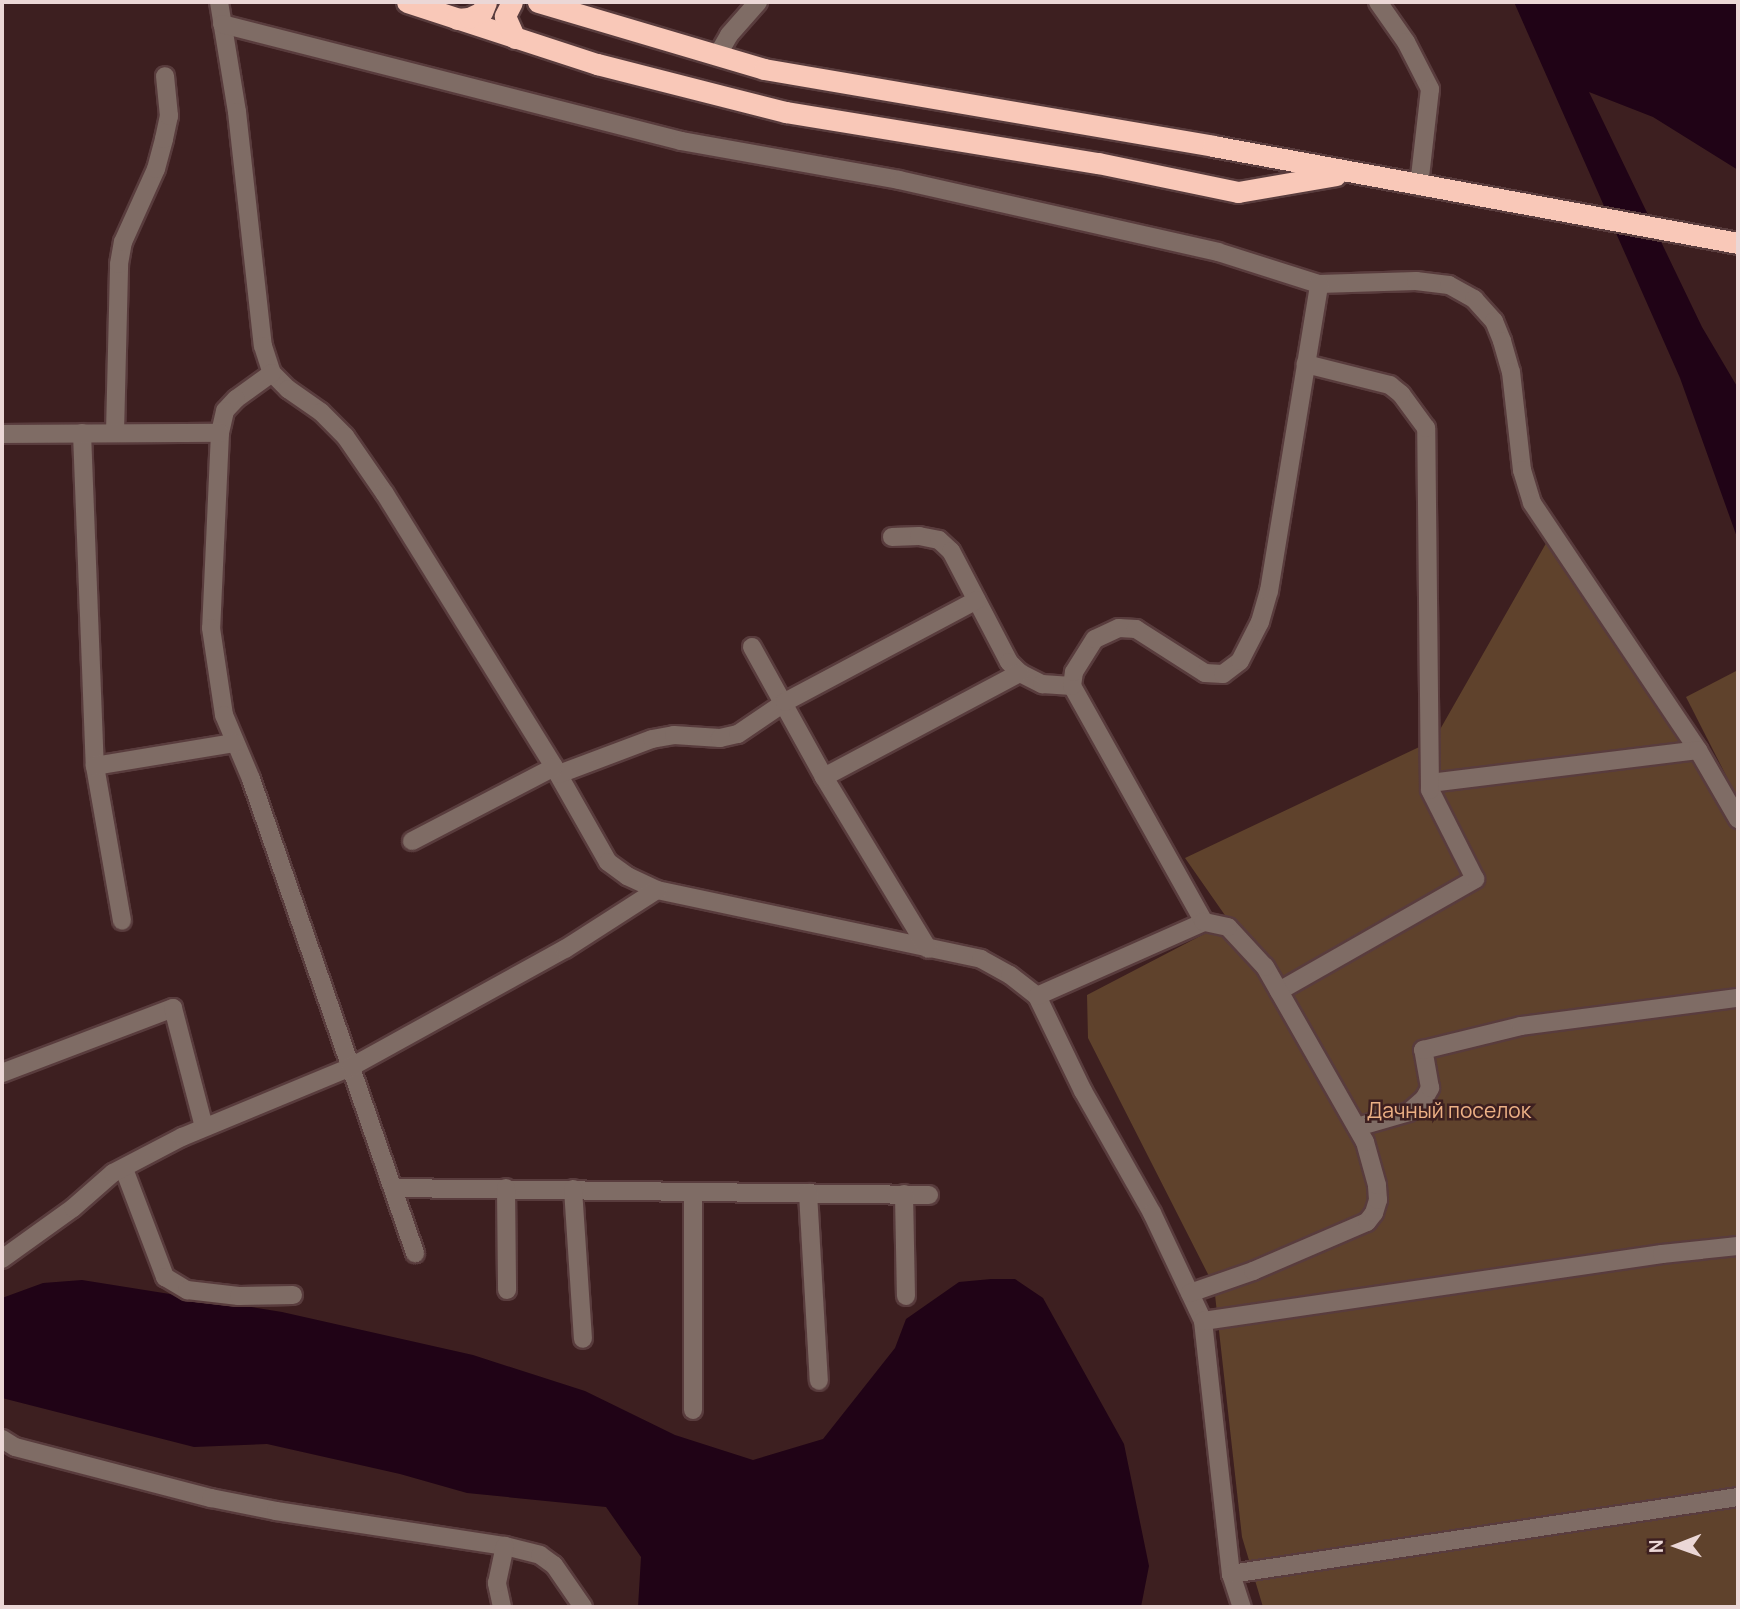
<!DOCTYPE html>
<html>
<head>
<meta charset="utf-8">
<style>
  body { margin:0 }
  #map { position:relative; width:1740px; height:1609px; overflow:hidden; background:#3d1f20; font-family:Manrope,sans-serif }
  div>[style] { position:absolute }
  .green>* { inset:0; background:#5f422c }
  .water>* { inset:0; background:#200316 }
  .roads { filter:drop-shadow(2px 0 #593c3d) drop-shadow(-2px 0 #593c3d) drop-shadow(0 2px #593c3d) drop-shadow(0 -2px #593c3d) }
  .minor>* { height:18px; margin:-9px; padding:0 9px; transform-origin:9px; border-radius:9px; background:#7f6c65 }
  .highway>* { height:21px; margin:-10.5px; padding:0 10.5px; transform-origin:10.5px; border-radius:10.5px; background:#f9c8b8 }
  span { translate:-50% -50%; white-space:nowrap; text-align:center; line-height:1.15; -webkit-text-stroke:5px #3d1f20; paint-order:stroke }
  .park-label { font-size:21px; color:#ecb085 }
  .frame { position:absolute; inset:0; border:4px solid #ebd7d6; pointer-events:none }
  .north { position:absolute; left:1642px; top:1511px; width:70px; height:70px; -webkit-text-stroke:5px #3d1f20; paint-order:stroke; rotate:269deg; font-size:19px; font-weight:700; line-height:28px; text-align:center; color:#ebd7d6 }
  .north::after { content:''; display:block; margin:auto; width:24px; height:32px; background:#ebd7d6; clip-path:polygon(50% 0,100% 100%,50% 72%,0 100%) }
</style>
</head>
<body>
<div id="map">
  <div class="green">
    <div style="clip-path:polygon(1557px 524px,1702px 743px,1738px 806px,1738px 1607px,1263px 1607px,1242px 1537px,1214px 1286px,1088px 1038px,1087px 995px,1229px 921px,1185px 858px,1434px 740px)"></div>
    <div style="clip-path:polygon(1738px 670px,1738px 799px,1686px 697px)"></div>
  </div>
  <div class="water">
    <div style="clip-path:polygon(1514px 2px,1738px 2px,1738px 170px,1653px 117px,1589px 92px,1702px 327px,1738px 388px,1738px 540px,1680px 378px)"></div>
    <div style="clip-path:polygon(991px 1279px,1015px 1279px,1043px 1298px,1124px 1444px,1149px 1566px,1141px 1607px,638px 1607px,641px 1557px,606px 1507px,467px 1493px,400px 1474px,267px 1444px,194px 1447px,2px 1398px,2px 1298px,43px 1283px,82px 1280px,282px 1312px,473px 1355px,585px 1391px,675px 1435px,753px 1460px,823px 1439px,895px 1348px,906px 1319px,959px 1282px)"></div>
  </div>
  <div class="roads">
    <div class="minor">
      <div style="left:219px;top:2px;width:111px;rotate:80.7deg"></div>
      <div style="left:237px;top:112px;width:235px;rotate:83.7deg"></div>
      <div style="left:263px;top:346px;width:28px;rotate:72deg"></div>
      <div style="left:272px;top:373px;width:23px;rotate:45deg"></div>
      <div style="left:288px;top:389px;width:40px;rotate:34.9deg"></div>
      <div style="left:321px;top:412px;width:34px;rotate:45deg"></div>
      <div style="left:345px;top:436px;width:70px;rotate:55.4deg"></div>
      <div style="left:385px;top:494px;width:321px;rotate:58.2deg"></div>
      <div style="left:554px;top:767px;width:109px;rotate:60.4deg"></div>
      <div style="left:608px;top:862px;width:24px;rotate:36deg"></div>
      <div style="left:627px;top:876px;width:33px;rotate:25deg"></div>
      <div style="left:657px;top:890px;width:331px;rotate:12deg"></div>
      <div style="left:981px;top:959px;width:33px;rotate:29deg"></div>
      <div style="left:1010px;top:975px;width:34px;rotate:38deg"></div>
      <div style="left:1037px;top:996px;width:106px;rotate:64.2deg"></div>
      <div style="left:1083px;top:1091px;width:140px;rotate:60.5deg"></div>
      <div style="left:1152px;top:1213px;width:119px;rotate:64.7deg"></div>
      <div style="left:1203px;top:1321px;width:255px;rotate:83.7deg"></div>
      <div style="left:1231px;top:1574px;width:35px;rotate:72deg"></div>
      <div style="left:1378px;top:2px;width:49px;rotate:55deg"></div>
      <div style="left:1406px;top:42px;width:53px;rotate:62.9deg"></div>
      <div style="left:1430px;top:89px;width:98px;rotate:96.5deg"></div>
      <div style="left:222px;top:24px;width:474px;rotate:14.3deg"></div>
      <div style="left:681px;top:141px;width:221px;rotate:10.1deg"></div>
      <div style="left:899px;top:180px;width:327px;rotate:12.7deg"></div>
      <div style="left:1218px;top:252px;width:106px;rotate:17.6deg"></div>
      <div style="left:1319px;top:284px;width:97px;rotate:-1.8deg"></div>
      <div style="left:1416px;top:281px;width:33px;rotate:7deg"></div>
      <div style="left:1449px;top:285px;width:29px;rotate:29deg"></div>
      <div style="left:1474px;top:299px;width:30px;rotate:48deg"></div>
      <div style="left:1494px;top:321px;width:22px;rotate:68deg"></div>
      <div style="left:1502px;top:341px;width:32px;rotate:74deg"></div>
      <div style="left:1511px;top:372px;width:99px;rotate:83.6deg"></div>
      <div style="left:1522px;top:470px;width:34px;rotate:73deg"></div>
      <div style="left:1532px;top:503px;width:298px;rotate:56.1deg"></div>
      <div style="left:717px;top:56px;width:24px;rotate:-60deg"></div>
      <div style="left:729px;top:35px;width:44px;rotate:-48.7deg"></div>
      <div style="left:272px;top:373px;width:44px;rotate:144.2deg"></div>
      <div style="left:236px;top:399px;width:16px;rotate:133deg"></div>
      <div style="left:225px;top:411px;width:23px;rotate:103deg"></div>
      <div style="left:220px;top:433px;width:195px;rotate:92.6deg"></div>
      <div style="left:211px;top:628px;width:88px;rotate:81.5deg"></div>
      <div style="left:224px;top:715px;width:69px;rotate:67.1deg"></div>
      <div style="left:251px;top:779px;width:502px;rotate:70.91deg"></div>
      <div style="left:82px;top:433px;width:333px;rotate:87.8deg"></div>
      <div style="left:95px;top:766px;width:157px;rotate:80.1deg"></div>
      <div style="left:115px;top:433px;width:169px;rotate:-88.6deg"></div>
      <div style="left:119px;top:264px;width:22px;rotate:-80deg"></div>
      <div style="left:123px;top:242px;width:80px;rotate:-65.7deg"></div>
      <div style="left:156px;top:169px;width:31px;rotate:-75deg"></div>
      <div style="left:164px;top:139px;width:24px;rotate:-78deg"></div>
      <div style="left:169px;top:116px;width:40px;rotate:-95.7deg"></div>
      <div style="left:2px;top:434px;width:218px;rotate:-0.3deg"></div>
      <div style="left:892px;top:537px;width:27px;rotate:-2deg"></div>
      <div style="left:919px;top:536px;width:20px;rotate:11deg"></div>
      <div style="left:939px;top:540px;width:16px;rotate:43deg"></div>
      <div style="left:951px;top:551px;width:125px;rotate:62.4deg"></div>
      <div style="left:1009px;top:662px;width:16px;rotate:45deg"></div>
      <div style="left:1020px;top:673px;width:25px;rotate:27deg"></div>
      <div style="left:1042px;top:684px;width:30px;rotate:4deg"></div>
      <div style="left:752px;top:647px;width:149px;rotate:61deg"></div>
      <div style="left:824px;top:777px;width:201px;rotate:58.8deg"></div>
      <div style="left:95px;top:766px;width:141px;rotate:-9.4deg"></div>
      <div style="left:559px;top:774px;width:99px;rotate:-20.6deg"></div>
      <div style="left:652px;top:739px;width:22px;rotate:-10deg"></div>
      <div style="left:674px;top:735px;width:46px;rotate:3.7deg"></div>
      <div style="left:720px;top:738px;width:18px;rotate:-13deg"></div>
      <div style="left:738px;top:734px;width:57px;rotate:-34.2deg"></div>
      <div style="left:785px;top:702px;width:217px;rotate:-28deg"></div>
      <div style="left:824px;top:777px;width:222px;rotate:-28deg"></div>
      <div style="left:1430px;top:783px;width:270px;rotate:-7deg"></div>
      <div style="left:1698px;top:750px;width:80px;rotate:59.9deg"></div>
      <div style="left:412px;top:841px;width:160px;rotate:-27.5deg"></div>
      <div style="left:1279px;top:991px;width:226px;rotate:-29.7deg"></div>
      <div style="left:1475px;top:879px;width:100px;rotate:-116.8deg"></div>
      <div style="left:1430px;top:790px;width:362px;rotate:-90.6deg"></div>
      <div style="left:1426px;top:428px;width:42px;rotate:-126.3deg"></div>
      <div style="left:1401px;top:394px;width:14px;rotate:-141deg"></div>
      <div style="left:1390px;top:385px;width:87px;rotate:-166deg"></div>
      <div style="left:1037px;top:996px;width:183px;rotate:-23.9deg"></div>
      <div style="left:1204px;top:922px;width:270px;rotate:-119.2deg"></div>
      <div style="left:1072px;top:686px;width:14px;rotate:-82deg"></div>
      <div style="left:1074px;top:672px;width:39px;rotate:-58deg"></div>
      <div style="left:1095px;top:639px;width:26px;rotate:-25deg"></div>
      <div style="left:1119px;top:628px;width:17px;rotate:3deg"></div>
      <div style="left:1136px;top:629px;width:82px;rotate:32.5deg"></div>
      <div style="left:1205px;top:673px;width:18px;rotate:3deg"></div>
      <div style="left:1223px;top:674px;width:21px;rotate:-37deg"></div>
      <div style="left:1240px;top:661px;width:44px;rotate:-62.9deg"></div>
      <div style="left:1260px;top:622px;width:32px;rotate:-74deg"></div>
      <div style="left:1269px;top:591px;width:311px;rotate:-80.7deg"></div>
      <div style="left:2px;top:1073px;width:183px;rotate:-20.8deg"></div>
      <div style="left:173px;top:1008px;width:123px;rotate:75.4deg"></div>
      <div style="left:1357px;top:1127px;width:54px;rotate:-16.1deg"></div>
      <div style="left:1409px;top:1112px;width:20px;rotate:-41deg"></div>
      <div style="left:1424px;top:1099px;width:13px;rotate:-61deg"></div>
      <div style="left:1430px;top:1088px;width:39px;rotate:-100deg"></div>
      <div style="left:1423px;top:1050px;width:101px;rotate:-13.8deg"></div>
      <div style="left:1521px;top:1026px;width:219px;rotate:-7.4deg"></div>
      <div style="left:124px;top:1169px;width:116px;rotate:69.2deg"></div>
      <div style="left:165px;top:1277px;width:26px;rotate:31deg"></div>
      <div style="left:187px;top:1290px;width:52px;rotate:6.6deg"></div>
      <div style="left:239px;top:1296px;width:54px;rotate:-1.1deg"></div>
      <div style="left:393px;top:1188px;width:536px;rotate:0.75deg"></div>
      <div style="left:506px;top:1188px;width:102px;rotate:89.4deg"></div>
      <div style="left:573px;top:1189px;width:150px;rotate:86.2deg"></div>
      <div style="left:693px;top:1192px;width:218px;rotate:90deg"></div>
      <div style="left:808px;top:1193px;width:188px;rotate:86.7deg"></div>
      <div style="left:904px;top:1194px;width:102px;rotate:88.9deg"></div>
      <div style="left:2px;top:1259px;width:87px;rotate:-35.7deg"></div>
      <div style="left:73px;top:1208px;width:53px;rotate:-41.2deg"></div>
      <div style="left:113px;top:1173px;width:78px;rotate:-27.6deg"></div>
      <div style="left:182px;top:1137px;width:183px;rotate:-22.5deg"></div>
      <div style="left:351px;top:1067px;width:244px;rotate:-28.9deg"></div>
      <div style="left:565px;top:949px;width:109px;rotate:-32.7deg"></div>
      <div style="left:1190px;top:1293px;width:67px;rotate:-19.2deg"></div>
      <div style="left:1253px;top:1271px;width:124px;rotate:-23.3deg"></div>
      <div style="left:1367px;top:1222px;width:11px;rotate:-52deg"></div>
      <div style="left:1374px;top:1213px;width:14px;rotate:-73deg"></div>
      <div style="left:1378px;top:1200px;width:15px;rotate:-94deg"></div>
      <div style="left:1377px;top:1185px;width:45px;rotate:-105.6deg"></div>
      <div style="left:1365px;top:1142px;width:202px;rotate:-119.7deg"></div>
      <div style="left:1265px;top:967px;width:54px;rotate:-132.8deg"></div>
      <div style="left:1228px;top:927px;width:25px;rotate:-168deg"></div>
      <div style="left:1203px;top:1321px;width:464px;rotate:-8.3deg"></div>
      <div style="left:1662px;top:1254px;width:76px;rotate:-6deg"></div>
      <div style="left:2px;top:1439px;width:15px;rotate:32deg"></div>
      <div style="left:15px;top:1447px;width:203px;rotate:14.6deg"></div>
      <div style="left:211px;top:1498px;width:66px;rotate:11.3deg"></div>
      <div style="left:276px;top:1511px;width:232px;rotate:8.7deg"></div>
      <div style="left:505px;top:1546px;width:36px;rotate:14deg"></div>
      <div style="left:540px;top:1555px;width:17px;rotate:36deg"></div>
      <div style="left:554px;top:1565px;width:51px;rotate:55.4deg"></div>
      <div style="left:1231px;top:1574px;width:513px;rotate:-8.64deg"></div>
      <div style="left:502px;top:1607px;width:25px;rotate:-102deg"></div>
      <div style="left:497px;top:1583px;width:38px;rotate:-78deg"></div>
    </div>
    <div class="highway">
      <div style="left:407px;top:2px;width:200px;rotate:18.1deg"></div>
      <div style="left:597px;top:64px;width:195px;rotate:14.3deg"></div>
      <div style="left:786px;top:112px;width:316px;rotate:9.3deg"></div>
      <div style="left:1098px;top:163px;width:143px;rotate:11.7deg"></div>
      <div style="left:1238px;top:192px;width:99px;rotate:-9.8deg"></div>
      <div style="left:512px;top:2px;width:16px;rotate:117deg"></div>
      <div style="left:505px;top:16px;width:24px;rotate:66deg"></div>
      <div style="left:538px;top:2px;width:236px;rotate:16.5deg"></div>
      <div style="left:764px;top:69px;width:456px;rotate:9.7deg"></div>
      <div style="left:1213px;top:146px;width:534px;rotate:10.47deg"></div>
      <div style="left:457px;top:19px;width:12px;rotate:-5deg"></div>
      <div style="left:469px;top:18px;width:14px;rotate:-25deg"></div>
      <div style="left:482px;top:12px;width:11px;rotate:-68deg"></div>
    </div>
  </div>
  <div class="park-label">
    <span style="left:1449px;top:1110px">Дачный поселок</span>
  </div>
  <div class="frame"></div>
  <div class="north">N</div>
</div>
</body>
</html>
